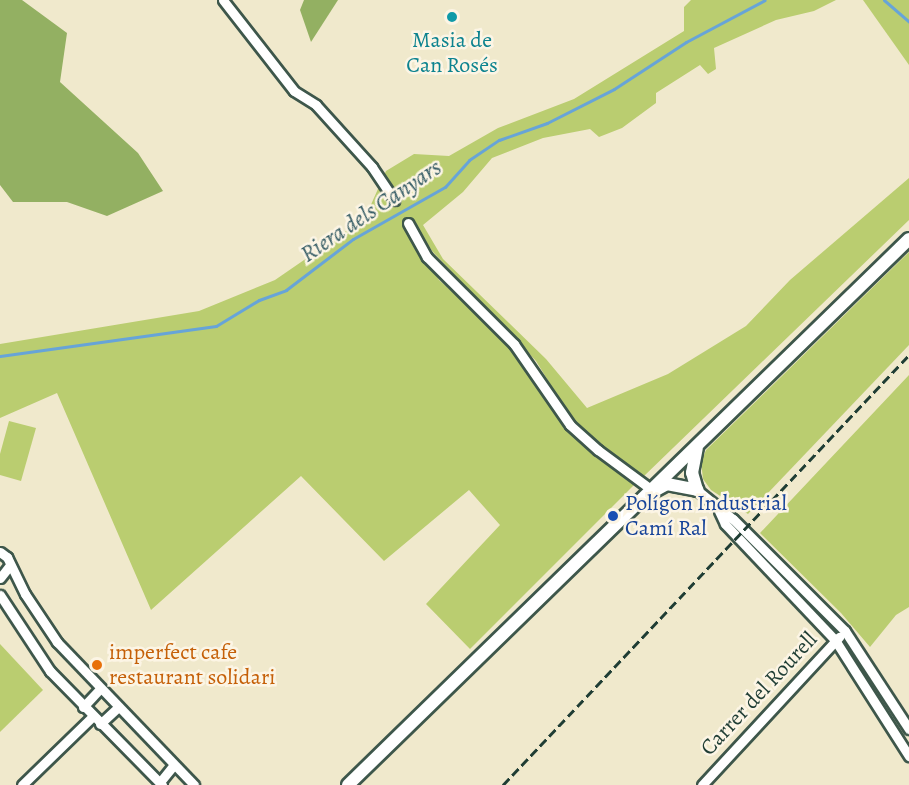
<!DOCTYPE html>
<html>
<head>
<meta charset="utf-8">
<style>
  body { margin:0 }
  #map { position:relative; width:909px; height:785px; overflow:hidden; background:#f0e9cc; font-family:Alegreya,serif }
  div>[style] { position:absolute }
  .green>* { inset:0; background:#bacd70 }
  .forest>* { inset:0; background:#93b062 }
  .stream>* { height:3px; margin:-1.5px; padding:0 1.5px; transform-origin:1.5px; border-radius:1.5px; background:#67a4d8 }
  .roads { filter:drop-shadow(2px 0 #3e574b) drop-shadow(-2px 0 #3e574b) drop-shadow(0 2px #3e574b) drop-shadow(0 -2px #3e574b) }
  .minor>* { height:9px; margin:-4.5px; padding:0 4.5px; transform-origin:4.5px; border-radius:4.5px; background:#fff }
  .tertiary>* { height:12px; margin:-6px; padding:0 6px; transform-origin:6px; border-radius:6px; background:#fff }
  .rail>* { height:3px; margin-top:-1.5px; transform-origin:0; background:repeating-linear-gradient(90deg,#1f3d34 0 9px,transparent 0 13.5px) }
  .dots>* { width:16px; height:16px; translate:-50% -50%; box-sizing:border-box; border:3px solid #fcf5e5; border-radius:50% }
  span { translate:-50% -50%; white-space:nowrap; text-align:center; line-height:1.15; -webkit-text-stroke:5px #fcf5e5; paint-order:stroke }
  .culture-label { font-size:22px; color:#0d838f }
  .transit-label { font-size:22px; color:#164399 }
  .left { translate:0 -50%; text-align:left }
  .food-label { font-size:22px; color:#c56008 }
  .street-label { font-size:22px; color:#1f3d34 }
  .water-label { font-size:24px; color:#355c65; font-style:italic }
</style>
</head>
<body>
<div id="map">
  <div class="green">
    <div style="clip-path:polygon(691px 0,836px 0,814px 11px,776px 20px,714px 48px,716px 69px,708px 74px,700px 65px,656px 93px,656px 103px,622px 128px,599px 137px,590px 129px,543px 138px,492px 158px,463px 192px,423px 225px,443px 259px,546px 359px,587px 408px,668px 374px,746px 326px,790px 280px,909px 178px,909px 220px,643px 477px,594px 443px,571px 418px,536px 361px,432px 251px,411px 218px,403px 223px,439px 280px,487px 323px,524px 365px,563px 426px,636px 483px,470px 649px,426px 604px,500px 525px,469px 490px,384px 561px,301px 476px,151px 610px,57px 393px,0 418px,0 344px,199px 311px,275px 280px,365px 218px,386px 171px,414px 154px,449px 156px,498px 128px,574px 99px,684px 31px,684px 7px)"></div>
    <div style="clip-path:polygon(863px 0,909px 0,909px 65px)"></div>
    <div style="clip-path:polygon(909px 252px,909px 345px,748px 514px,711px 490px,703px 479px,701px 462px,706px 450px)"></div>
    <div style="clip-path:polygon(909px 375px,909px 607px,896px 615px,870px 647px,841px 613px,760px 533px)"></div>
    <div style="clip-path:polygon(9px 421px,36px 428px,21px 481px,0 475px,0 454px)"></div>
    <div style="clip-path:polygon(0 644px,43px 690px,0 732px)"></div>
  </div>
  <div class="forest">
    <div style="clip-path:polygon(0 0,22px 0,67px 33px,60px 82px,138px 153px,163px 191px,107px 216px,67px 202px,13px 202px,0 185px)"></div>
    <div style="clip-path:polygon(304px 0,338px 0,311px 42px,300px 10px)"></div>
  </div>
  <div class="stream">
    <div style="left:884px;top:0;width:33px;rotate:41deg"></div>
    <div style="left:0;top:356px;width:218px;rotate:-7.9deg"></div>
    <div style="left:216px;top:326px;width:50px;rotate:-31.2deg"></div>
    <div style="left:259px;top:300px;width:29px;rotate:-20deg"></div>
    <div style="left:286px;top:290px;width:84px;rotate:-37.3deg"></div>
    <div style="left:353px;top:239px;width:106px;rotate:-29.5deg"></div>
    <div style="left:445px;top:187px;width:36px;rotate:-48deg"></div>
    <div style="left:469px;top:160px;width:36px;rotate:-34deg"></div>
    <div style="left:499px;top:140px;width:51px;rotate:-19.5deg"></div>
    <div style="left:547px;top:123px;width:75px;rotate:-26.9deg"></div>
    <div style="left:614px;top:89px;width:86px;rotate:-33.1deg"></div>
    <div style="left:686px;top:42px;width:89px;rotate:-28deg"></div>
  </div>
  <div class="roads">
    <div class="minor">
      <div style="left:223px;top:0;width:115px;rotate:52deg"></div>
      <div style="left:294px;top:91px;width:26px;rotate:32deg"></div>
      <div style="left:316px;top:105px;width:84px;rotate:47.9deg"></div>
      <div style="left:372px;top:167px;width:40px;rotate:56deg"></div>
      <div style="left:408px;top:223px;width:39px;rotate:61deg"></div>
      <div style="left:427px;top:257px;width:123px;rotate:45deg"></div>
      <div style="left:514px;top:344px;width:98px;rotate:55.3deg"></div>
      <div style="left:570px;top:425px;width:38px;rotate:42deg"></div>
      <div style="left:598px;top:450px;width:67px;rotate:36.5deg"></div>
      <div style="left:697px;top:490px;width:46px;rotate:38.9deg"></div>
      <div style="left:733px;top:519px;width:158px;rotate:45deg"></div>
      <div style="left:845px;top:631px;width:117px;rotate:56.9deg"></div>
      <div style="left:719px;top:511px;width:14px;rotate:65deg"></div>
      <div style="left:725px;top:524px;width:160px;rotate:46.5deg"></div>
      <div style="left:835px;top:640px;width:138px;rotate:57.5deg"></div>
      <div style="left:0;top:552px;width:9px;rotate:36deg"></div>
      <div style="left:7px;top:557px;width:41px;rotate:64.1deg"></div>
      <div style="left:25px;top:594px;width:58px;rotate:56.3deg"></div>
      <div style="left:57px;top:642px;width:198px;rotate:46.2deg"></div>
      <div style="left:0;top:578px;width:16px;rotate:-52deg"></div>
      <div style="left:0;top:595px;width:91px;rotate:56.7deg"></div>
      <div style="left:50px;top:671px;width:160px;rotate:45.5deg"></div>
      <div style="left:83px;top:707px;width:25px;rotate:-47deg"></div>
      <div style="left:100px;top:724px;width:25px;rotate:-43deg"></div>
      <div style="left:160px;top:782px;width:22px;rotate:-51deg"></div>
      <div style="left:22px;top:785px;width:98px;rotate:-44.2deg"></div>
      <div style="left:702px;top:785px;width:202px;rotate:-47.2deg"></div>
    </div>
    <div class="tertiary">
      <div style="left:656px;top:490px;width:13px;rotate:-29deg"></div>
      <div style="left:667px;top:484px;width:31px;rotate:11deg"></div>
      <div style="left:697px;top:490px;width:18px;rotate:-106deg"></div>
      <div style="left:692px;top:473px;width:25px;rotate:-79deg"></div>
      <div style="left:348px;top:785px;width:783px;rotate:-44.22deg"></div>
    </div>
  </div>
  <div class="rail">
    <div style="left:503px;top:785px;width:591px;rotate:-46.64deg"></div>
  </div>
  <div class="dots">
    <div style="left:452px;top:17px;background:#0f9aa8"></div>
    <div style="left:613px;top:516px;background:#1a4fb4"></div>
    <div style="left:97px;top:665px;background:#e8710a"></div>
  </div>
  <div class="culture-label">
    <span style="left:452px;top:53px">Masia de<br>Can Rosés</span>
  </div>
  <div class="transit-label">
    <span class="left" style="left:625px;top:516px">Polígon Industrial<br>Camí Ral</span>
  </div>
  <div class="food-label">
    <span class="left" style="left:109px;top:665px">imperfect cafe<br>restaurant solidari</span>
  </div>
  <div class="street-label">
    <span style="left:759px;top:694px;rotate:-47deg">Carrer del Rourell</span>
  </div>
  <div class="water-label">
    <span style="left:371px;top:211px;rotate:-34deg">Riera dels Canyars</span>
  </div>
</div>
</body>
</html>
